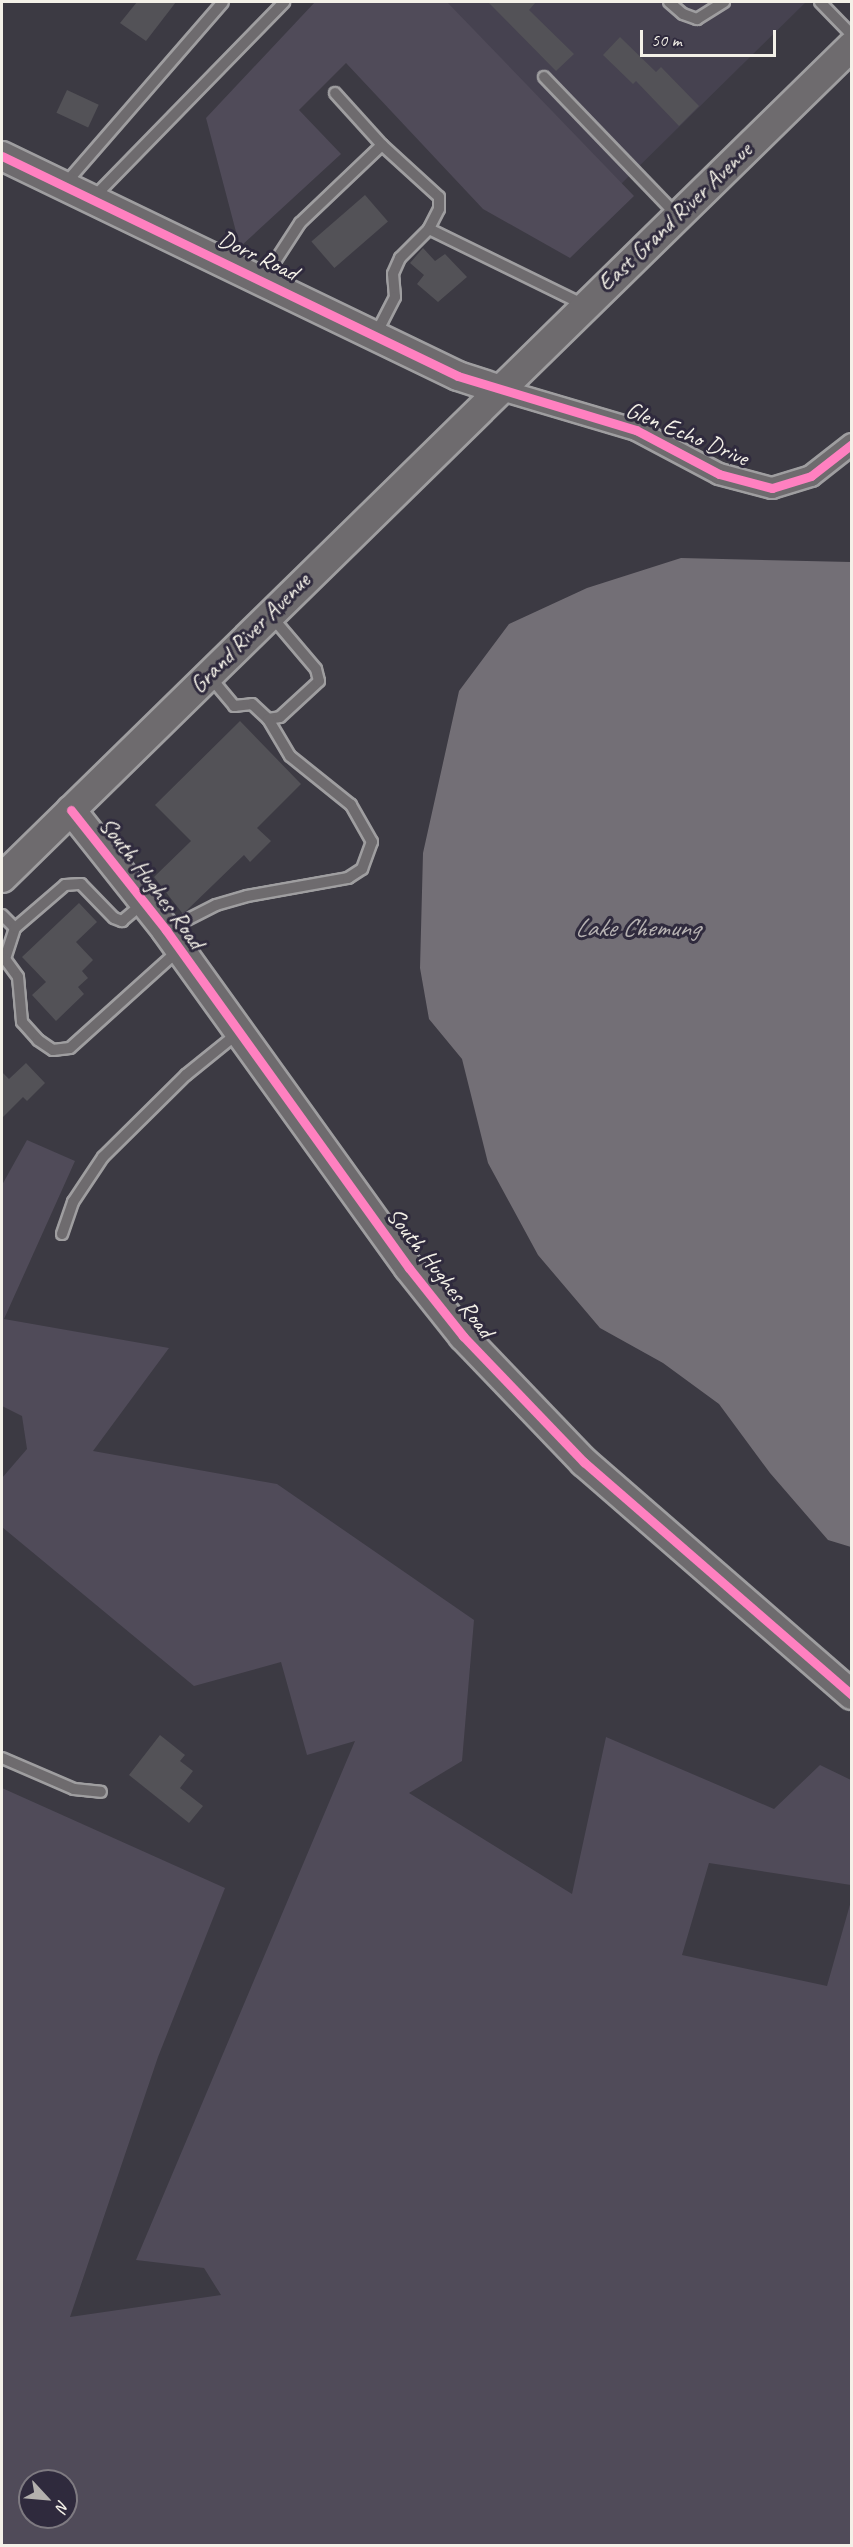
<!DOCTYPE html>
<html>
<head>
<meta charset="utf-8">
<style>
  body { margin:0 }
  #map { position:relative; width:853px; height:2547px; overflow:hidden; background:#3c3a43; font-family:Caveat,sans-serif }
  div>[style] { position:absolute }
  .built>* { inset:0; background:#464250 }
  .green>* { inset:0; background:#504b59 }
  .water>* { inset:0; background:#736f76 }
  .building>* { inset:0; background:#535257; transform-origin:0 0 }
  .roads { filter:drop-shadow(2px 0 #9f9ea0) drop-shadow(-2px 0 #9f9ea0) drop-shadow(0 2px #9f9ea0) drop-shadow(0 -2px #9f9ea0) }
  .lane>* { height:10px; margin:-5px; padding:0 5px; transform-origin:5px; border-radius:5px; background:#6e6b6e }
  .street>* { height:20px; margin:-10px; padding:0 10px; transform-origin:10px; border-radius:10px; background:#6e6b6e }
  .secondary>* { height:28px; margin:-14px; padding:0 14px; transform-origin:14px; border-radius:14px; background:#6e6b6e }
  .cycleway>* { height:9px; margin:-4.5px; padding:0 4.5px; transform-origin:4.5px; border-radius:4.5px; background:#ff80c0 }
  span { translate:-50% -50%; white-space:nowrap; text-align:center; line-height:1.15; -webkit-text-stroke:6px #2f2a3d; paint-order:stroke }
  .street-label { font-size:24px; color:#f4f1e8 }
  .water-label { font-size:26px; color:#b6b2b2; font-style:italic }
  .frame { position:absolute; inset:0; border:3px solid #f4f1e8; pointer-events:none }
  .north { position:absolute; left:18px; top:2469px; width:60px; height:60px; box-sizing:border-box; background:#2f2a3d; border:2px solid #7e7a81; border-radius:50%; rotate:116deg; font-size:16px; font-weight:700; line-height:24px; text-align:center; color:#f4f1e8 }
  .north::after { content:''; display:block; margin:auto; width:21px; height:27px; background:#b4b1ae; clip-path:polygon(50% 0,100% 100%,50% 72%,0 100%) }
  .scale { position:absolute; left:640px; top:30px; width:136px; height:27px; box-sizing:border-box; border:3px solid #f4f1e8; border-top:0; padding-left:8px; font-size:18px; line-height:21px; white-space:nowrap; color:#f4f1e8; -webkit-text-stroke:4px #2f2a3d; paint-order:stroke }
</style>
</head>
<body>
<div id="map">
  <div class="built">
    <div style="clip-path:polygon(437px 2px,806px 2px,619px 186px)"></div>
  </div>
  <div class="green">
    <div style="clip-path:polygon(315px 2px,447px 2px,634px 196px,570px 258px,483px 209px,346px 63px,299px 110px,341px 154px,240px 247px,206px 118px)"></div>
    <div style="clip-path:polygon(evenodd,27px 1140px,75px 1161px,4px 1319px,169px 1348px,93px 1451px,277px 1484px,474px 1620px,462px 1761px,409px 1793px,572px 1894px,606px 1737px,774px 1809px,820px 1765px,851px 1780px,851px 1885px,709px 1863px,682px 1955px,827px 1986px,851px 1901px,851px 2545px,2px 2545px,2px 1788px,225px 1888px,158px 2057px,70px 2317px,221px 2295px,204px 2268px,136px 2260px,355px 1741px,307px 1755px,281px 1662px,194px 1686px,2px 1527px,2px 1478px,27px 1449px,22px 1416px,2px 1406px,2px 1185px,27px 1140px,30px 2481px,66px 2481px,66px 2517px,30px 2517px,30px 2481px)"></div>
  </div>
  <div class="water">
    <div style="clip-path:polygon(681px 558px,851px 562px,851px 1547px,828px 1540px,770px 1473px,719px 1404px,663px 1363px,600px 1328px,538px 1255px,488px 1163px,462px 1059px,429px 1019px,420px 968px,423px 853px,459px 691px,509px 624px,587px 588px)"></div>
  </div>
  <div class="building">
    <div style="clip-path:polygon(137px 2px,176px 2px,146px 41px,120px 23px)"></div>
    <div style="clip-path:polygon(488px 2px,536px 2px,529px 10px,574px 54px,556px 71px)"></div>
    <div style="clip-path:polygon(620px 37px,656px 72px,661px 67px,699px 106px,679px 126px,636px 81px,633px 84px,603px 55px)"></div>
    <div style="left:67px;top:90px;width:35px;height:25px;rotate:25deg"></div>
    <div style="left:365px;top:195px;width:35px;height:71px;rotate:49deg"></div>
    <div style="clip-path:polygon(423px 248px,435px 261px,445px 254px,467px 277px,438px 302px,417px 284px,424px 275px,410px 263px)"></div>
    <div style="clip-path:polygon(240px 721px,301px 784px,257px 828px,271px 841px,250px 862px,244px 855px,183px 914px,154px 877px,191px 841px,155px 805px)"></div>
    <div style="clip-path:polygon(79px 903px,97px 922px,76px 942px,93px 960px,82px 971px,88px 978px,78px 987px,84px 994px,56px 1021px,32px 995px,46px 982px,22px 957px)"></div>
    <div style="clip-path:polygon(26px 1063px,45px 1083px,27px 1101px,23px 1097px,2px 1118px,2px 1072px,9px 1079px)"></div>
    <div style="clip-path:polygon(160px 1735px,185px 1755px,180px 1761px,193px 1771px,180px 1788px,203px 1806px,189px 1823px,129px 1775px)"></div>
  </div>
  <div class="roads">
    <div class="lane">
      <div style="left:669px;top:2px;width:18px;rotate:41deg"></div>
      <div style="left:683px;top:14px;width:15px;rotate:20deg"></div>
      <div style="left:697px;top:19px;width:32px;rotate:-32deg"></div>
      <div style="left:820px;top:2px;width:46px;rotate:45.9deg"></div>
      <div style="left:544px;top:77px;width:192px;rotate:46.1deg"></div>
      <div style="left:335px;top:93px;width:70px;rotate:47.9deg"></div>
      <div style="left:64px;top:185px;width:242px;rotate:-49deg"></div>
      <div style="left:93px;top:198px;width:274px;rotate:-45.7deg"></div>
      <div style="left:429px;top:229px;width:173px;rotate:26.1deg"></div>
      <div style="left:263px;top:280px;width:68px;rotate:-57deg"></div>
      <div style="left:300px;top:223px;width:113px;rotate:-43.6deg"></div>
      <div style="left:382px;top:145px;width:77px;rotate:42.4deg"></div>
      <div style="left:439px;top:197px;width:12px;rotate:90deg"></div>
      <div style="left:439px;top:209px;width:22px;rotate:117deg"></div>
      <div style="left:429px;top:229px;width:41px;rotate:135deg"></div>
      <div style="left:400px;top:258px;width:17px;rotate:114deg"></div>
      <div style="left:393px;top:274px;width:23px;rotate:85deg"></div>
      <div style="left:395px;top:297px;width:42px;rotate:117.2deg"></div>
      <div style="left:210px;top:677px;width:38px;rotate:50deg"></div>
      <div style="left:234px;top:706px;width:18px;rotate:-6deg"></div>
      <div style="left:252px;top:704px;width:22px;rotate:43deg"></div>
      <div style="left:268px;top:719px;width:12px;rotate:-9deg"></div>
      <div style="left:280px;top:717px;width:53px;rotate:-42.7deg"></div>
      <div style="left:319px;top:681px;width:12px;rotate:-104deg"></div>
      <div style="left:316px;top:669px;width:70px;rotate:-130.3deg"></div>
      <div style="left:2px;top:915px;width:18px;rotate:45deg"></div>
      <div style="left:15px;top:928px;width:33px;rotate:108deg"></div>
      <div style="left:5px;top:959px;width:22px;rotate:54deg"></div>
      <div style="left:18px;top:977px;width:45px;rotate:84.9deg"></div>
      <div style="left:22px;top:1022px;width:24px;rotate:48deg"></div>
      <div style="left:38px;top:1040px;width:18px;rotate:34deg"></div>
      <div style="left:53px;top:1050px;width:17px;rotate:-7deg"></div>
      <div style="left:70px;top:1048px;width:147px;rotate:-42deg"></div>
      <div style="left:15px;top:928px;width:66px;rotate:-40.7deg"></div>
      <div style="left:65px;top:885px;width:16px;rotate:-4deg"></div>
      <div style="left:81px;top:884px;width:47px;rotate:45.9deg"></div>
      <div style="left:114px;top:918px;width:9px;rotate:21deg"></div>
      <div style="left:122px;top:921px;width:26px;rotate:-40deg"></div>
      <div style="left:167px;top:930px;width:55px;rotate:-27deg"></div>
      <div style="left:216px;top:905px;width:32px;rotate:-16deg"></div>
      <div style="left:247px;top:896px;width:103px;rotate:-10.1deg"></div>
      <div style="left:348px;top:878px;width:17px;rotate:-33deg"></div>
      <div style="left:362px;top:869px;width:29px;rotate:-70deg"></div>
      <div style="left:372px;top:842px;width:43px;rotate:-119.6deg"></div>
      <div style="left:351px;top:805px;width:78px;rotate:-141.2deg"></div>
      <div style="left:290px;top:756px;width:43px;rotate:-120.7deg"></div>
      <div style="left:62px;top:1234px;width:34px;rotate:-71deg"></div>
      <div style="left:73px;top:1202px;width:54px;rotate:-56.3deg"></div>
      <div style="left:103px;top:1157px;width:117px;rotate:-44.7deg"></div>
      <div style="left:186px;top:1075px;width:67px;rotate:-38.9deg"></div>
      <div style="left:2px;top:1758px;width:78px;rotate:23.3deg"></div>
      <div style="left:74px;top:1789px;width:27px;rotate:6deg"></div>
    </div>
    <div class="street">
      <div style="left:498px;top:389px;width:144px;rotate:16.5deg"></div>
      <div style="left:636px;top:430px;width:94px;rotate:27.9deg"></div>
      <div style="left:719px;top:474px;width:55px;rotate:14.8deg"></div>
      <div style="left:772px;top:488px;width:41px;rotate:-17.1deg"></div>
      <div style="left:811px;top:476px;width:52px;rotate:-38deg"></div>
    </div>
    <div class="secondary">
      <div style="left:2px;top:156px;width:506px;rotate:25.76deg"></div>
      <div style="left:458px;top:376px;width:42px;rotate:18deg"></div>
      <div style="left:71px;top:810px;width:153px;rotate:51.6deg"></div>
      <div style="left:166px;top:930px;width:416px;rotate:54.3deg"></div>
      <div style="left:409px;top:1268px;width:87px;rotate:51.5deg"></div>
      <div style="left:463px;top:1336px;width:175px;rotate:46.2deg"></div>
      <div style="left:584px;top:1462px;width:355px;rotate:41deg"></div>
      <div style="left:2px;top:878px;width:1189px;rotate:-44.39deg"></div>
    </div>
  </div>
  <div class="cycleway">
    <div style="left:2px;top:156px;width:506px;rotate:25.76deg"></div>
    <div style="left:458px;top:376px;width:186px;rotate:16.9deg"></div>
    <div style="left:636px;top:430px;width:94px;rotate:27.9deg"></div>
    <div style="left:719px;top:474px;width:55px;rotate:14.8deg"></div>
    <div style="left:772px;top:488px;width:41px;rotate:-17.1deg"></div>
    <div style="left:811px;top:476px;width:52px;rotate:-38deg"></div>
    <div style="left:71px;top:810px;width:153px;rotate:51.6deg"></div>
    <div style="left:166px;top:930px;width:416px;rotate:54.3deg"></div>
    <div style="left:409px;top:1268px;width:87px;rotate:51.5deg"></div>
    <div style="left:463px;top:1336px;width:175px;rotate:46.2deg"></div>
    <div style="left:584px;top:1462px;width:355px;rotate:41deg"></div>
  </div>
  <div class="street-label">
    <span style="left:675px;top:217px;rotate:-44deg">East Grand River Avenue</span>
    <span style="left:258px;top:256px;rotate:26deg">Dorr Road</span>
    <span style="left:687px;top:434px;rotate:23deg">Glen Echo Drive</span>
    <span style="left:250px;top:633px;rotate:-45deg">Grand River Avenue</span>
    <span style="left:152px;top:883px;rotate:53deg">South Hughes Road</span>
    <span style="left:440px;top:1273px;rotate:52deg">South Hughes Road</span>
  </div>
  <div class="water-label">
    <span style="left:637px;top:928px">Lake Chemung</span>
  </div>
  <div class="frame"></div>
  <div class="north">N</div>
  <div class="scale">50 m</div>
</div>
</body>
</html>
